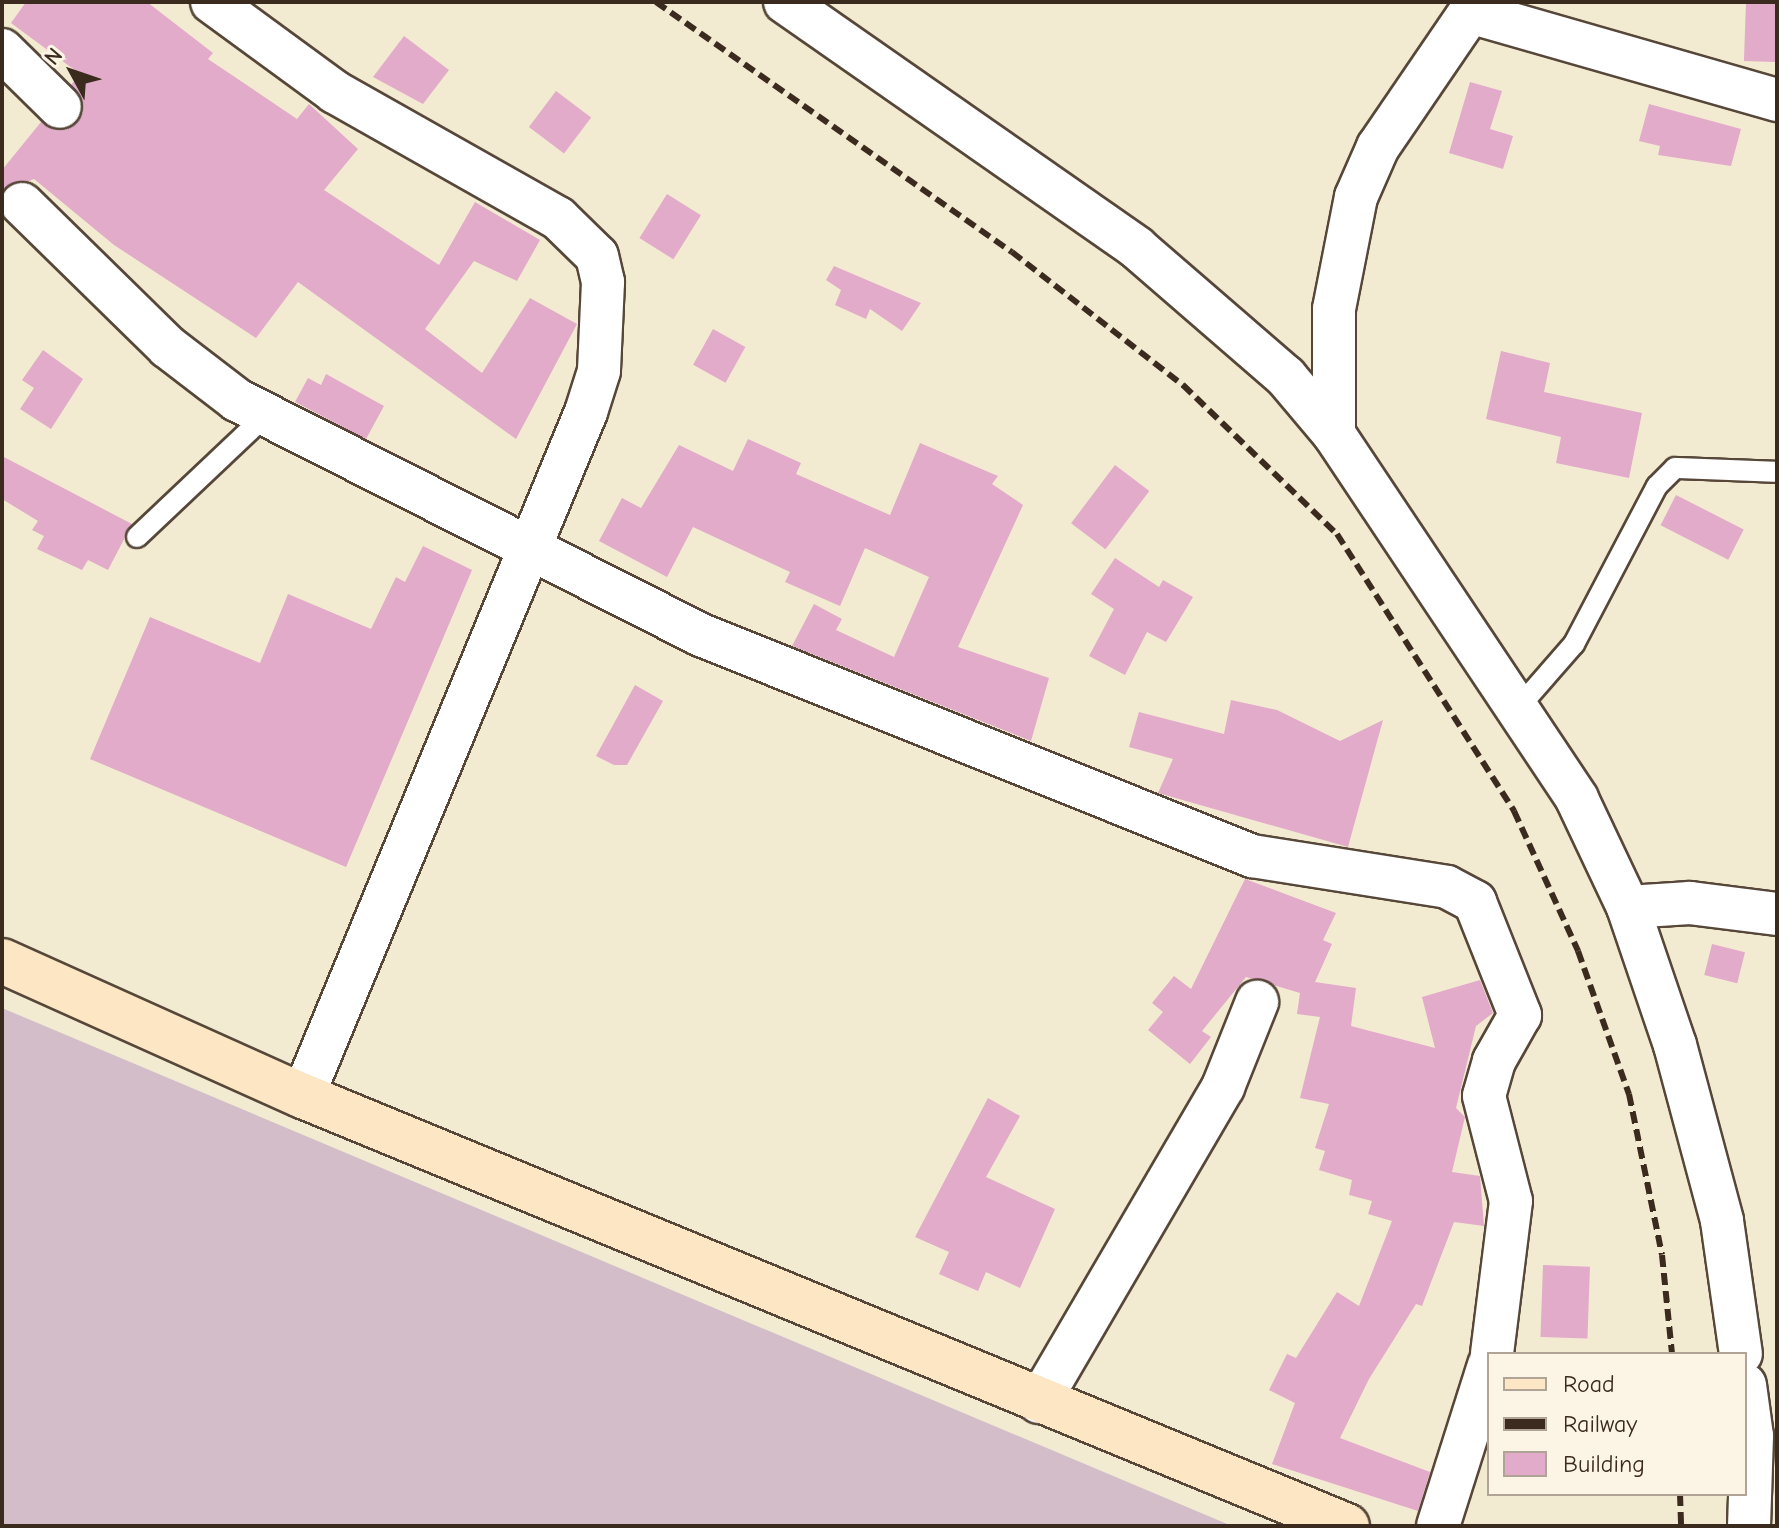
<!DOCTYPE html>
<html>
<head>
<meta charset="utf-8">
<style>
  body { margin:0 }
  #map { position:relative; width:1779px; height:1528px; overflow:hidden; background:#f2ebd1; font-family:"Comic Neue",sans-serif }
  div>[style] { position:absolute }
  .industrial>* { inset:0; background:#d2bdc8 }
  .building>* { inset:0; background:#e2abc9; transform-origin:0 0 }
  .roads { filter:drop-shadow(2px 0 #564739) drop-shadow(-2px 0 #564739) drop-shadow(0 2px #564739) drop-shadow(0 -2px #564739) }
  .lane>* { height:20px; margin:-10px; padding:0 10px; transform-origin:10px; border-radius:10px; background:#fff }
  .street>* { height:42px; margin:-21px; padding:0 21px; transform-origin:21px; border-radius:21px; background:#fff }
  .secondary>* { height:44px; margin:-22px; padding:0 22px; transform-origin:22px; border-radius:22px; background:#fce6c4 }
  .rail>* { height:6px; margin-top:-3px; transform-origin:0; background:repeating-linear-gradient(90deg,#3b2a1e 0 12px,transparent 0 18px) }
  span { translate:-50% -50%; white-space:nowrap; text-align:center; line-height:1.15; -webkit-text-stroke:7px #fcf5e5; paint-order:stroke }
  .frame { position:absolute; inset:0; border:4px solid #3b2a1e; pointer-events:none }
  .legend { position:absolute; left:1487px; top:1352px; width:260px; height:144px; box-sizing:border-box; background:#fcf5e5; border:2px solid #afa495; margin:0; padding:10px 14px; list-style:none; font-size:24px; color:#3b2a1e }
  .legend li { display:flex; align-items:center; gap:16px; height:40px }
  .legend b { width:40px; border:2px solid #afa495 }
  .north { position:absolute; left:32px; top:32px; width:80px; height:80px; -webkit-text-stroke:6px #fcf5e5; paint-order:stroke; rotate:310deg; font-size:22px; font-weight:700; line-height:32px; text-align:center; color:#3b2a1e }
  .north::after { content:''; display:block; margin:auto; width:28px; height:36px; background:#3b2a1e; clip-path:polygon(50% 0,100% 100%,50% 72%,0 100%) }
</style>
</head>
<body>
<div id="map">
  <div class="industrial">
    <div style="clip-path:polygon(2px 1008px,1232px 1526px,2px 1526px)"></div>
  </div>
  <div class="building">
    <div style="clip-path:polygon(26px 2px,147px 2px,213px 53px,208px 59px,297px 119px,309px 104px,358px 149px,324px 190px,439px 265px,475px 202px,540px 240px,517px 281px,474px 261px,425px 329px,482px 373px,530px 298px,577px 324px,516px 439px,298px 282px,256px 338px,114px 245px,34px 179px,2px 192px,2px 170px,41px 122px,66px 130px,83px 112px,71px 85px,80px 74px,11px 23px)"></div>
    <div style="left:1746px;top:2px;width:31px;height:59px;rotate:2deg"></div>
    <div style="clip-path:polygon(404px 36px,449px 70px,423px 104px,373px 77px)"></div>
    <div style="clip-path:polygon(1470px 82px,1502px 91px,1490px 129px,1513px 136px,1503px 169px,1449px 153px)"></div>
    <div style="left:556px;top:91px;width:44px;height:45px;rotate:37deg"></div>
    <div style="clip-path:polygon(1649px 104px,1741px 129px,1731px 166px,1658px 155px,1660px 146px,1639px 141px)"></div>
    <div style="left:667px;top:194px;width:40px;height:52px;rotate:32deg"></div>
    <div style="clip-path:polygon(834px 266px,881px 286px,921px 303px,902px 331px,870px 309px,866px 319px,835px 305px,841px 290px,826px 280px)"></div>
    <div style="left:713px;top:329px;width:37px;height:41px;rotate:29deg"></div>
    <div style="clip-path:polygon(43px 350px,83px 379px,51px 429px,20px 409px,34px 388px,22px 380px)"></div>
    <div style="clip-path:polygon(1501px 351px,1550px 363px,1544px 392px,1642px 413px,1629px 478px,1556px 463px,1561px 437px,1486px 419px)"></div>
    <div style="clip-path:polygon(326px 374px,384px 406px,366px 439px,295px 402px,308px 378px,321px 385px)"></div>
    <div style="clip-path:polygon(748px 439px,801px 463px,796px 474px,890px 515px,920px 443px,998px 476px,992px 484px,1023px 505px,958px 647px,1049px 678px,1031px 741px,792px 646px,814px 604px,842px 619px,836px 630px,894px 657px,929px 577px,865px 548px,840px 606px,785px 582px,790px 572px,693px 527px,667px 577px,599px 541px,622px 498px,641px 508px,679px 445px,733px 471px)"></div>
    <div style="clip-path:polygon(2px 456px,132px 524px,108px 570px,88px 560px,82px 570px,37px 549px,44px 536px,32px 530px,38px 521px,2px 499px)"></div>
    <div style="left:1115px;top:465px;width:43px;height:73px;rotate:37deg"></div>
    <div style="left:1676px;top:495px;width:76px;height:34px;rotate:27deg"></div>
    <div style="clip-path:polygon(423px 546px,472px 570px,346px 867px,90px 759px,150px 617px,260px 663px,288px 594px,371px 629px,396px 577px,405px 582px)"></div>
    <div style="clip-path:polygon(1115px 558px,1159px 587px,1163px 580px,1193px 597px,1166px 642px,1147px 632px,1125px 675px,1089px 656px,1114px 609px,1091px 594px)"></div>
    <div style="clip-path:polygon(635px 685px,663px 701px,627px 765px,614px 765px,596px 756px)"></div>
    <div style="clip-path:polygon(1231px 700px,1277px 710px,1340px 741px,1383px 720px,1348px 847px,1158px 793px,1173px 759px,1129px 747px,1139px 712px,1224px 734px)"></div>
    <div style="clip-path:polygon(1245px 879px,1336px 913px,1323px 940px,1332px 944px,1315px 982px,1356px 988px,1351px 1026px,1435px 1048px,1422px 997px,1480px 980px,1493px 1013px,1476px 1026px,1456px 1108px,1465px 1117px,1452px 1172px,1480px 1176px,1484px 1226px,1454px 1222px,1422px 1306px,1416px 1304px,1369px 1379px,1340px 1438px,1430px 1472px,1418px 1511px,1272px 1464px,1295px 1403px,1269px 1390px,1287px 1354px,1296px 1358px,1337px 1292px,1359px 1306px,1392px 1221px,1368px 1214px,1372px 1201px,1349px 1195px,1352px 1180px,1319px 1170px,1325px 1151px,1315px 1148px,1329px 1104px,1300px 1098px,1320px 1017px,1297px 1014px,1300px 993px,1246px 977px,1202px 1031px,1211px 1037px,1190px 1064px,1148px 1030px,1163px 1012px,1152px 1003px,1174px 976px,1191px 989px)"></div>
    <div style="left:1712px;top:944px;width:34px;height:32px;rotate:14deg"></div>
    <div style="clip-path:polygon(988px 1098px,1020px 1116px,986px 1177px,1055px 1209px,1020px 1288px,986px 1272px,978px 1291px,939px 1274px,949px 1252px,915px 1237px)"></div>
    <div style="left:1543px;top:1265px;width:47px;height:72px;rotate:2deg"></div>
  </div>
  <div class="roads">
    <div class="lane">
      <div style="left:137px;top:537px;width:175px;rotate:-43.4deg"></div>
      <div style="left:1519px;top:707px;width:84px;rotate:-48.9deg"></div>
      <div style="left:1574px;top:644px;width:178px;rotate:-62.3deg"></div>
      <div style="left:1657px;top:486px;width:25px;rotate:-45deg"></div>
      <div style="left:1675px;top:468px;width:102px;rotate:2.2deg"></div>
    </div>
    <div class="street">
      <div style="left:212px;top:2px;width:152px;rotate:36.2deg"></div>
      <div style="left:335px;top:92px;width:256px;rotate:29.5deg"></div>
      <div style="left:558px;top:218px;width:54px;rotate:44.3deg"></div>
      <div style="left:597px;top:256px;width:27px;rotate:77deg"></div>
      <div style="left:603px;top:282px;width:89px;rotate:92.6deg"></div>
      <div style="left:599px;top:371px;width:43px;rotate:107.6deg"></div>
      <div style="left:586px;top:412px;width:740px;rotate:112.48deg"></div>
      <div style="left:785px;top:2px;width:429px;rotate:34.9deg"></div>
      <div style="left:1137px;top:248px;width:197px;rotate:40.9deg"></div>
      <div style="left:1286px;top:377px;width:75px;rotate:49.9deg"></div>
      <div style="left:1334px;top:434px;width:438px;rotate:56.3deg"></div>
      <div style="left:1577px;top:799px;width:119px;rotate:64.7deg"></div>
      <div style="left:1628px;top:907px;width:146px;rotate:71.2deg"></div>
      <div style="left:1675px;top:1045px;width:182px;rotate:75deg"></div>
      <div style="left:1722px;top:1221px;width:134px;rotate:81.9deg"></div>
      <div style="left:1470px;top:12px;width:319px;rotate:16deg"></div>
      <div style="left:2px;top:50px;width:81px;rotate:44.5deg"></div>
      <div style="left:22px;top:204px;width:204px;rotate:44.4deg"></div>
      <div style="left:168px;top:347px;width:87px;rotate:37.5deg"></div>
      <div style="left:237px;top:400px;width:520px;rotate:26.86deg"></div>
      <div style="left:701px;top:635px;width:594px;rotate:21.86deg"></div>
      <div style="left:1252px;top:856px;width:197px;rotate:9deg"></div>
      <div style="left:1447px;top:887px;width:32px;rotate:28deg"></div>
      <div style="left:1475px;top:902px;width:122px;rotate:68.3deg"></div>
      <div style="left:1520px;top:1015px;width:53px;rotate:119.5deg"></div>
      <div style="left:1494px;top:1061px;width:36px;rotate:106deg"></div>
      <div style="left:1484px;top:1096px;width:108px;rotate:75.6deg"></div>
      <div style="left:1511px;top:1201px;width:154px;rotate:97.1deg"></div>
      <div style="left:1334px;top:434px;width:125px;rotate:-90deg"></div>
      <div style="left:1334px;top:309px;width:114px;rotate:-78.9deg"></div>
      <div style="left:1356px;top:197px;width:55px;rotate:-66.3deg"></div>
      <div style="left:1378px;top:147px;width:176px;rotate:-55.7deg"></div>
      <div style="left:1628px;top:907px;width:62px;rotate:-3.7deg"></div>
      <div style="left:1690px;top:903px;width:88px;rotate:7.2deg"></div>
      <div style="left:1745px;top:1385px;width:51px;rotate:82.2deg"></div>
      <div style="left:1752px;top:1436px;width:90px;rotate:91.9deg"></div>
      <div style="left:1039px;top:1402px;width:365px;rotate:-59.7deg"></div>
      <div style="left:1223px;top:1087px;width:92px;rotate:-68.2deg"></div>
      <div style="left:1438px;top:1526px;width:169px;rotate:-72.4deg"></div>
    </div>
    <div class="secondary">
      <div style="left:2px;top:961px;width:330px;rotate:24.2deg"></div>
      <div style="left:303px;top:1096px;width:1129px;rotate:22.39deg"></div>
    </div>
  </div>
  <div class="rail">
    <div style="left:656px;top:2px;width:435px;rotate:35.1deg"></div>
    <div style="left:1012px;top:252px;width:217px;rotate:37.9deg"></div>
    <div style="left:1183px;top:385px;width:214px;rotate:44.1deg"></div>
    <div style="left:1337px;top:534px;width:329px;rotate:57.4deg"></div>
    <div style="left:1514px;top:811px;width:154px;rotate:65.4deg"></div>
    <div style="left:1578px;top:951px;width:152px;rotate:70.4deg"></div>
    <div style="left:1629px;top:1094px;width:164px;rotate:78.4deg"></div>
    <div style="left:1662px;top:1255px;width:100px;rotate:84.2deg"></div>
    <div style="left:1680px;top:1494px;width:32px;rotate:88deg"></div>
  </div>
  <div class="frame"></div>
  <ul class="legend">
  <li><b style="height:10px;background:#fce6c4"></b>Road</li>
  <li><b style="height:10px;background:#3b2a1e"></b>Railway</li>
  <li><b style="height:22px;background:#e2abc9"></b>Building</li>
  </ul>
  <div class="north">N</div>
</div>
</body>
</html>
